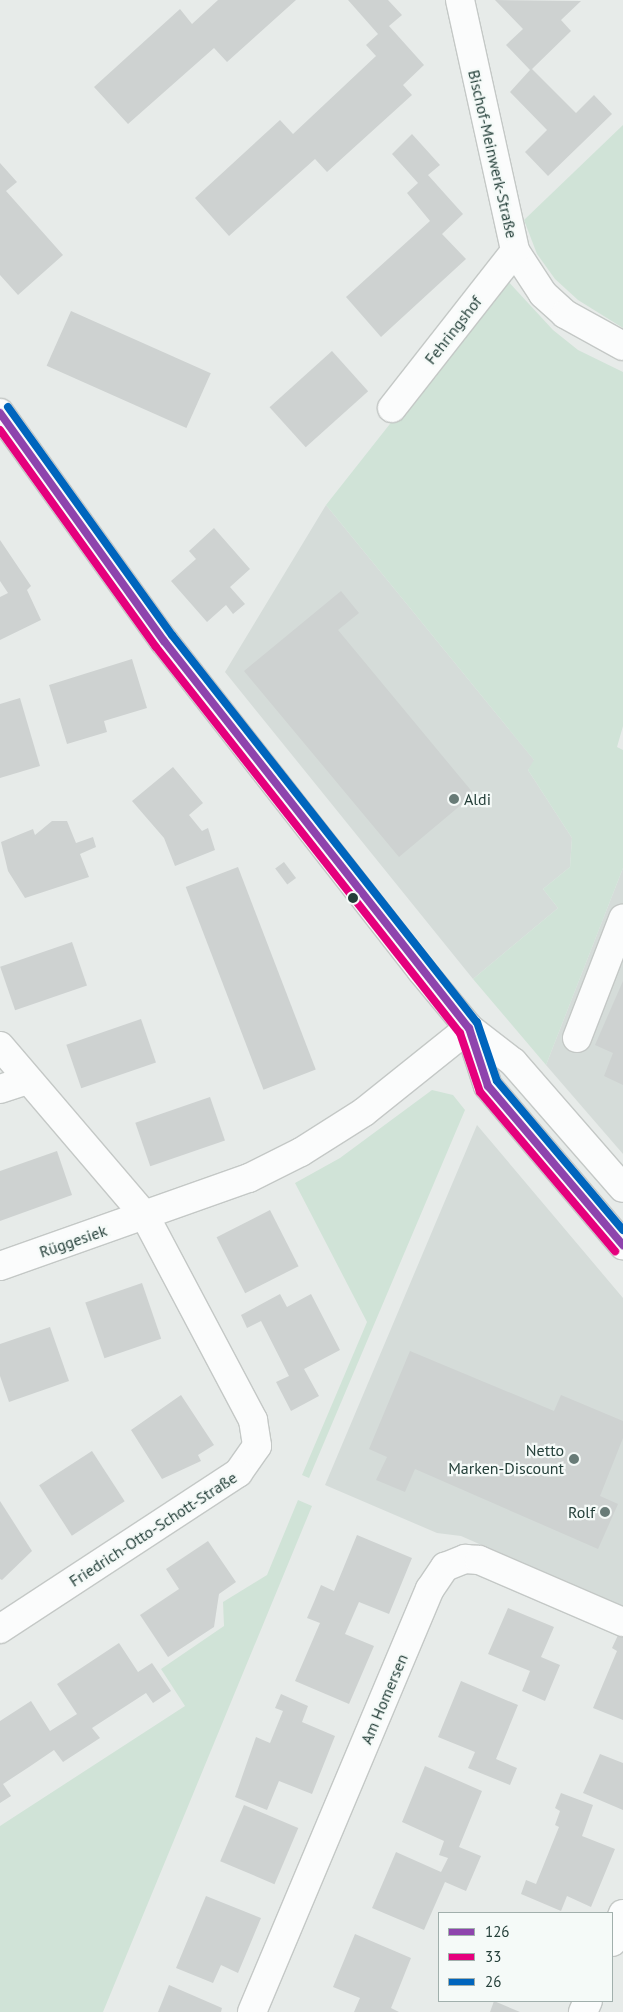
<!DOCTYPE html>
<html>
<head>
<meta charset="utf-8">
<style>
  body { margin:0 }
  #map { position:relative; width:623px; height:2012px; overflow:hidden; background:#e7ebe9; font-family:"PT Sans",sans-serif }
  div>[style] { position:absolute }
  .built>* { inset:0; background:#d5dcd9 }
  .green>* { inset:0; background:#d0e3d7 }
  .building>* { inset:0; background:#ced2d1; transform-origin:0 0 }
  .roads { filter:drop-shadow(1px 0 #c4c8c6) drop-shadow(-1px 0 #c4c8c6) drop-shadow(0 1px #c4c8c6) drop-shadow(0 -1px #c4c8c6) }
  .minor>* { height:28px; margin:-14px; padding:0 14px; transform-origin:14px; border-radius:14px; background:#fbfcfc }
  .bus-1>* { height:8px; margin:-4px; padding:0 4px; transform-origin:4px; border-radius:4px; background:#8e44ad }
  .bus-2>* { height:8px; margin:-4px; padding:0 4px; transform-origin:4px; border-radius:4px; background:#e5007d }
  .bus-3>* { height:8px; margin:-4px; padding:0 4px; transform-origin:4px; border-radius:4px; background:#0065bd }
  .dots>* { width:14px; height:14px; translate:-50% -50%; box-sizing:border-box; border:2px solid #f5faf8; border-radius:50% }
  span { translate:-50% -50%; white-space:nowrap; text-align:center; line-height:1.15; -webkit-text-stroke:4.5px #f5faf8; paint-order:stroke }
  .street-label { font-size:16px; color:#243f39 }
  .poi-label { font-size:16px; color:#243f39 }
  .left { translate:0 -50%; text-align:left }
  .right { translate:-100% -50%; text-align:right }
  .legend { position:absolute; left:438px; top:1912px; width:175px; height:90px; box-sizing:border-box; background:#f5faf8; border:1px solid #a1afac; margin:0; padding:6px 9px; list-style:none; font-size:15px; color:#243f39 }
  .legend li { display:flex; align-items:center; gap:10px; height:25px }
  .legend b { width:25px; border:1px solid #a1afac }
</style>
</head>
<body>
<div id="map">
  <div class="built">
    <div style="clip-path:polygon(326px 505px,535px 761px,528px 770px,572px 838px,570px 867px,543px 889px,558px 908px,473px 979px,225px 672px)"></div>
    <div style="clip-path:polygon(623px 868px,623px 1154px,546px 1065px)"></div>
    <div style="clip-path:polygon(477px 1125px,623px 1298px,623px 1607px,461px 1536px,437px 1533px,325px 1485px)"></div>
  </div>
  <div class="green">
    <div style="clip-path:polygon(623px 125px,623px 328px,578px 300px,555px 279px,537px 254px,524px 220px)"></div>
    <div style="clip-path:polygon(505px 278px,553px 330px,578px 350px,623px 372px,623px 726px,617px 747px,623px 750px,623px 868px,546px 1065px,473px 979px,558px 908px,543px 889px,570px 867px,572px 838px,528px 770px,534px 760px,326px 505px)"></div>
    <div style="clip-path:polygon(432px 1090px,453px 1095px,465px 1110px,309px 1478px,302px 1475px,367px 1322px,295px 1183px,340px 1158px)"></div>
    <div style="clip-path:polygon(298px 1500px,312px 1506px,103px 2012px,0 2012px,0 1826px,185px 1706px,161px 1669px,224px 1626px,223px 1602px,267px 1575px)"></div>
  </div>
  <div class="building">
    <div style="clip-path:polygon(218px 0,296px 0,227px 62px,214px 48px,128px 124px,94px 87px,180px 9px,192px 24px)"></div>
    <div style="clip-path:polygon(348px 0,388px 0,402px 15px,389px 26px,424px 65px,403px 85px,412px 95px,327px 172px,315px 159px,229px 236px,195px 198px,280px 120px,293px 134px,376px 56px,366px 45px,378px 34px)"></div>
    <div style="clip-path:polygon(495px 0,581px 1px,561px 20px,571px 31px,532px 69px,576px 113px,594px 95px,612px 114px,548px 176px,525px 152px,547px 130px,510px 92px,530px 70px,506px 45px,523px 29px)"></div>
    <div style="clip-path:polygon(412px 134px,440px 165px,428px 175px,463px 214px,442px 234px,466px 259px,381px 337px,346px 297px,430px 221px,407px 193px,418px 183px,392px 154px)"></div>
    <div style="clip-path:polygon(0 163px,17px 182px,6px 191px,63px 255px,18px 295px,0 275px)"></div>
    <div style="left:71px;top:311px;width:153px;height:60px;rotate:24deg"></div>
    <div style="left:332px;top:351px;width:54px;height:84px;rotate:48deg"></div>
    <div style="clip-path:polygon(214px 528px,250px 569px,230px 587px,245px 604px,233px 614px,226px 605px,207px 622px,171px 581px,196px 559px,189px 551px)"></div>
    <div style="clip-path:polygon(0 540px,31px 586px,27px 590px,41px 620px,0 640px,0 597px,8px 593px,0 581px)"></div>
    <div style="clip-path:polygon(341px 591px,359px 613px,338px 630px,474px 794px,399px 857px,244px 671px)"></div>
    <div style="clip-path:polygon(132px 659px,147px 708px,104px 721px,107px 732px,67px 744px,49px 685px)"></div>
    <div style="clip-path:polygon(20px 698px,40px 766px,0 778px,0 704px)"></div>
    <div style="clip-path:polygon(173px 767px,203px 803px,189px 815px,202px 831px,208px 828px,215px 850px,175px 866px,164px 838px,132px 801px)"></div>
    <div style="clip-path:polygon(52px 821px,67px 821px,76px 843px,93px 837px,96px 847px,80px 854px,89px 877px,25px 898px,8px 871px,1px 842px,33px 829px,35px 835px)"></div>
    <div style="left:284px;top:862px;width:20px;height:11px;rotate:53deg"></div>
    <div style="left:238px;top:867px;width:217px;height:56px;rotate:69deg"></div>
    <div style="left:72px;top:942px;width:46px;height:76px;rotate:71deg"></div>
    <div style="clip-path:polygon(623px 981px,623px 1085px,604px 1076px,613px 1053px,595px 1045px)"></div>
    <div style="left:141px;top:1019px;width:46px;height:79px;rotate:71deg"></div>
    <div style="left:210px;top:1097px;width:46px;height:79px;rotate:71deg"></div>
    <div style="clip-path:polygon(57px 1151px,72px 1195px,0 1221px,0 1171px)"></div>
    <div style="left:270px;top:1210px;width:63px;height:60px;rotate:63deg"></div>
    <div style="left:142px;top:1283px;width:59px;height:60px;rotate:71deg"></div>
    <div style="clip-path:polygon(280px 1294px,287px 1307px,311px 1294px,340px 1350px,304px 1369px,319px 1396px,291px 1411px,276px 1382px,289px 1376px,261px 1321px,247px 1328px,241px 1315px)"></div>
    <div style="clip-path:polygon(50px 1327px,69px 1381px,9px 1402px,0 1376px,0 1344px)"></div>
    <div style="clip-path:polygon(410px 1351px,554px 1411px,561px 1395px,623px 1421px,623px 1438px,600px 1496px,618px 1504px,598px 1549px,415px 1469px,405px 1492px,376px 1480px,387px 1457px,369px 1449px)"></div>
    <div style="clip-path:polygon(181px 1395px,214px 1445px,198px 1455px,201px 1461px,162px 1479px,131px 1430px)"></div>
    <div style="left:92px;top:1451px;width:60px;height:63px;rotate:57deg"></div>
    <div style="clip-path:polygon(0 1501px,32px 1551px,2px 1580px,0 1579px)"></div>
    <div style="clip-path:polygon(357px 1535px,412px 1558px,389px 1614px,359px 1602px,345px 1634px,374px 1646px,349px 1704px,295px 1681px,320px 1623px,307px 1618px,314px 1602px,321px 1585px,334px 1591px)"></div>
    <div style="clip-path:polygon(208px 1541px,236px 1582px,219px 1594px,214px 1627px,168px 1657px,140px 1615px,179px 1589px,166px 1569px)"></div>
    <div style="clip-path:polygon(508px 1608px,554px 1627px,541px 1657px,560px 1665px,545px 1701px,522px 1691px,530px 1671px,488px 1654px)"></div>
    <div style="clip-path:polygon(619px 1633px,623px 1635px,623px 1720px,593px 1708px,617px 1651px,612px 1648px)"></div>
    <div style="clip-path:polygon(119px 1643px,138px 1672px,152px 1663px,171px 1691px,153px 1703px,146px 1693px,92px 1728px,100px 1738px,63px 1762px,54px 1750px,29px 1767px,3px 1784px,11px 1796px,0 1803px,0 1721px,31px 1701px,50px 1731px,77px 1714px,57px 1684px)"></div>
    <div style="clip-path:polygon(461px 1681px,518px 1705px,496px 1759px,517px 1768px,510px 1785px,468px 1768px,475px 1752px,438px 1737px)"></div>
    <div style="clip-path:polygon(281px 1694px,308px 1706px,302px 1722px,335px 1736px,312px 1794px,279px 1781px,267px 1810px,235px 1797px,256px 1737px,270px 1743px,283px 1711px,275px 1708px)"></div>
    <div style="clip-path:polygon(600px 1754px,623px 1763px,623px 1810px,583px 1793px)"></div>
    <div style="clip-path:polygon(425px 1766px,482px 1791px,459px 1847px,481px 1856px,466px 1891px,445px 1882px,424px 1930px,372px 1908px,396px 1852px,441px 1872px,448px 1858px,439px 1855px,444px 1841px,402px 1822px)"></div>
    <div style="clip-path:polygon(561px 1793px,593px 1805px,582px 1836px,615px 1849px,591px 1907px,567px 1896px,561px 1911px,521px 1894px,526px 1880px,536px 1884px,559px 1827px,555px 1825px,560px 1811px,555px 1808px)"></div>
    <div style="left:244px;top:1805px;width:59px;height:61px;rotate:23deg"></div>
    <div style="clip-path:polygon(206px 1896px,261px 1918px,238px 1973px,221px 1965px,213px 1983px,176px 1968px)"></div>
    <div style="clip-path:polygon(355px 1934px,411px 1958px,391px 2008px,399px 2012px,354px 2012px,360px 1998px,333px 1987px)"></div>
    <div style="clip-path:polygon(169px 1985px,222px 2008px,221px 2012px,158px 2012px)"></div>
    <div style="clip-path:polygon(494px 2001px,520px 2012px,490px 2012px)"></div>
  </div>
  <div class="roads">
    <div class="minor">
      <div style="left:460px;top:0;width:257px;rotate:77.6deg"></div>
      <div style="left:515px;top:251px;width:51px;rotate:56.9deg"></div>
      <div style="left:543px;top:294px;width:30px;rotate:42deg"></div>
      <div style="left:565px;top:314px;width:66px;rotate:28.9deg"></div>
      <div style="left:392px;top:408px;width:199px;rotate:-51.9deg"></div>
      <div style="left:0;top:413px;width:281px;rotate:54.3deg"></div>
      <div style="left:164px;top:641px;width:417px;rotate:52deg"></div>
      <div style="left:421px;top:970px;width:75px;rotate:50.4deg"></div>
      <div style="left:469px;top:1028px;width:56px;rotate:37.7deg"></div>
      <div style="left:513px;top:1062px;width:167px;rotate:48.9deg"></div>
      <div style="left:469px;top:1028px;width:61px;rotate:71.9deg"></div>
      <div style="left:488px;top:1086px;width:209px;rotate:49.7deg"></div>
      <div style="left:577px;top:1038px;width:128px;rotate:-68.9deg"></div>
      <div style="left:0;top:1046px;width:223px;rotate:49.5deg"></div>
      <div style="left:145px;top:1216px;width:231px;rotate:62.1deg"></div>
      <div style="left:253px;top:1420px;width:26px;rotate:81deg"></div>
      <div style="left:257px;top:1446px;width:33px;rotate:125deg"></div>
      <div style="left:238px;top:1473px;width:285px;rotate:146.8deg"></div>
      <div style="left:0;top:1089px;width:29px;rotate:-18deg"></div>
      <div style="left:0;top:1266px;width:264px;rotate:-19.5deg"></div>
      <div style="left:249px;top:1178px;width:58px;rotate:-26.6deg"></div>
      <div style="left:301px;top:1152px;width:75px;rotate:-32.4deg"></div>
      <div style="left:364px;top:1112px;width:134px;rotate:-38.7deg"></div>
      <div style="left:612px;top:1942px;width:30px;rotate:-69deg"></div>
      <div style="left:252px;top:2012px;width:459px;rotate:-67.2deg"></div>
      <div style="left:430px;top:1589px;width:27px;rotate:-56deg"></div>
      <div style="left:445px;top:1567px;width:22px;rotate:-22deg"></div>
      <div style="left:465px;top:1559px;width:14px;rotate:4deg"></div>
      <div style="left:479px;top:1560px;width:157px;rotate:23.3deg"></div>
      <div style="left:583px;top:2012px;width:12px;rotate:-66deg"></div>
    </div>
  </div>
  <div class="bus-1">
    <div style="left:0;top:413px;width:281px;rotate:54.3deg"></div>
    <div style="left:164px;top:641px;width:493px;rotate:51.8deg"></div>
    <div style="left:469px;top:1028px;width:61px;rotate:71.9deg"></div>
    <div style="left:488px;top:1086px;width:209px;rotate:49.7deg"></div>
  </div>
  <div class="bus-2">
    <div style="left:0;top:430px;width:267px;rotate:54.3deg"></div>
    <div style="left:156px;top:647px;width:491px;rotate:51.8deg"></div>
    <div style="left:460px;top:1033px;width:62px;rotate:71.3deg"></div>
    <div style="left:480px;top:1092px;width:209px;rotate:49.7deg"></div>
  </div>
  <div class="bus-3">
    <div style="left:8px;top:407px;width:281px;rotate:54.3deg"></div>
    <div style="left:172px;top:635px;width:493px;rotate:51.8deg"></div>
    <div style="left:477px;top:1022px;width:62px;rotate:71.3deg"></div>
    <div style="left:497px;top:1081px;width:195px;rotate:49.8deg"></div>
  </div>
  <div class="dots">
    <div style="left:454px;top:799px;background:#687b77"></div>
    <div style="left:353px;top:898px;background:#243f39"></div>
    <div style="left:574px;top:1459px;background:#687b77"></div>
    <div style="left:605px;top:1512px;background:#687b77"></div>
  </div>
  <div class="street-label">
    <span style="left:493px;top:154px;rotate:77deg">Bischof-Meinwerk-Straße</span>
    <span style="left:453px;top:330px;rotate:-52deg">Fehringshof</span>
    <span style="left:73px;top:1241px;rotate:-19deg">Rüggesiek</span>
    <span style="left:153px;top:1529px;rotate:-33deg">Friedrich-Otto-Schott-Straße</span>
    <span style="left:384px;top:1699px;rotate:-67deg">Am Homersen</span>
  </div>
  <div class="poi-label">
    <span class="left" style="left:464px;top:799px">Aldi</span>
    <span class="right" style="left:564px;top:1459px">Netto<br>Marken-Discount</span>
    <span class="right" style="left:595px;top:1512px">Rolf</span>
  </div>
  <ul class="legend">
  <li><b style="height:6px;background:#8e44ad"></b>126</li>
  <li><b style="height:6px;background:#e5007d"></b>33</li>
  <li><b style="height:6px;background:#0065bd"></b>26</li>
  </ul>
</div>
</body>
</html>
